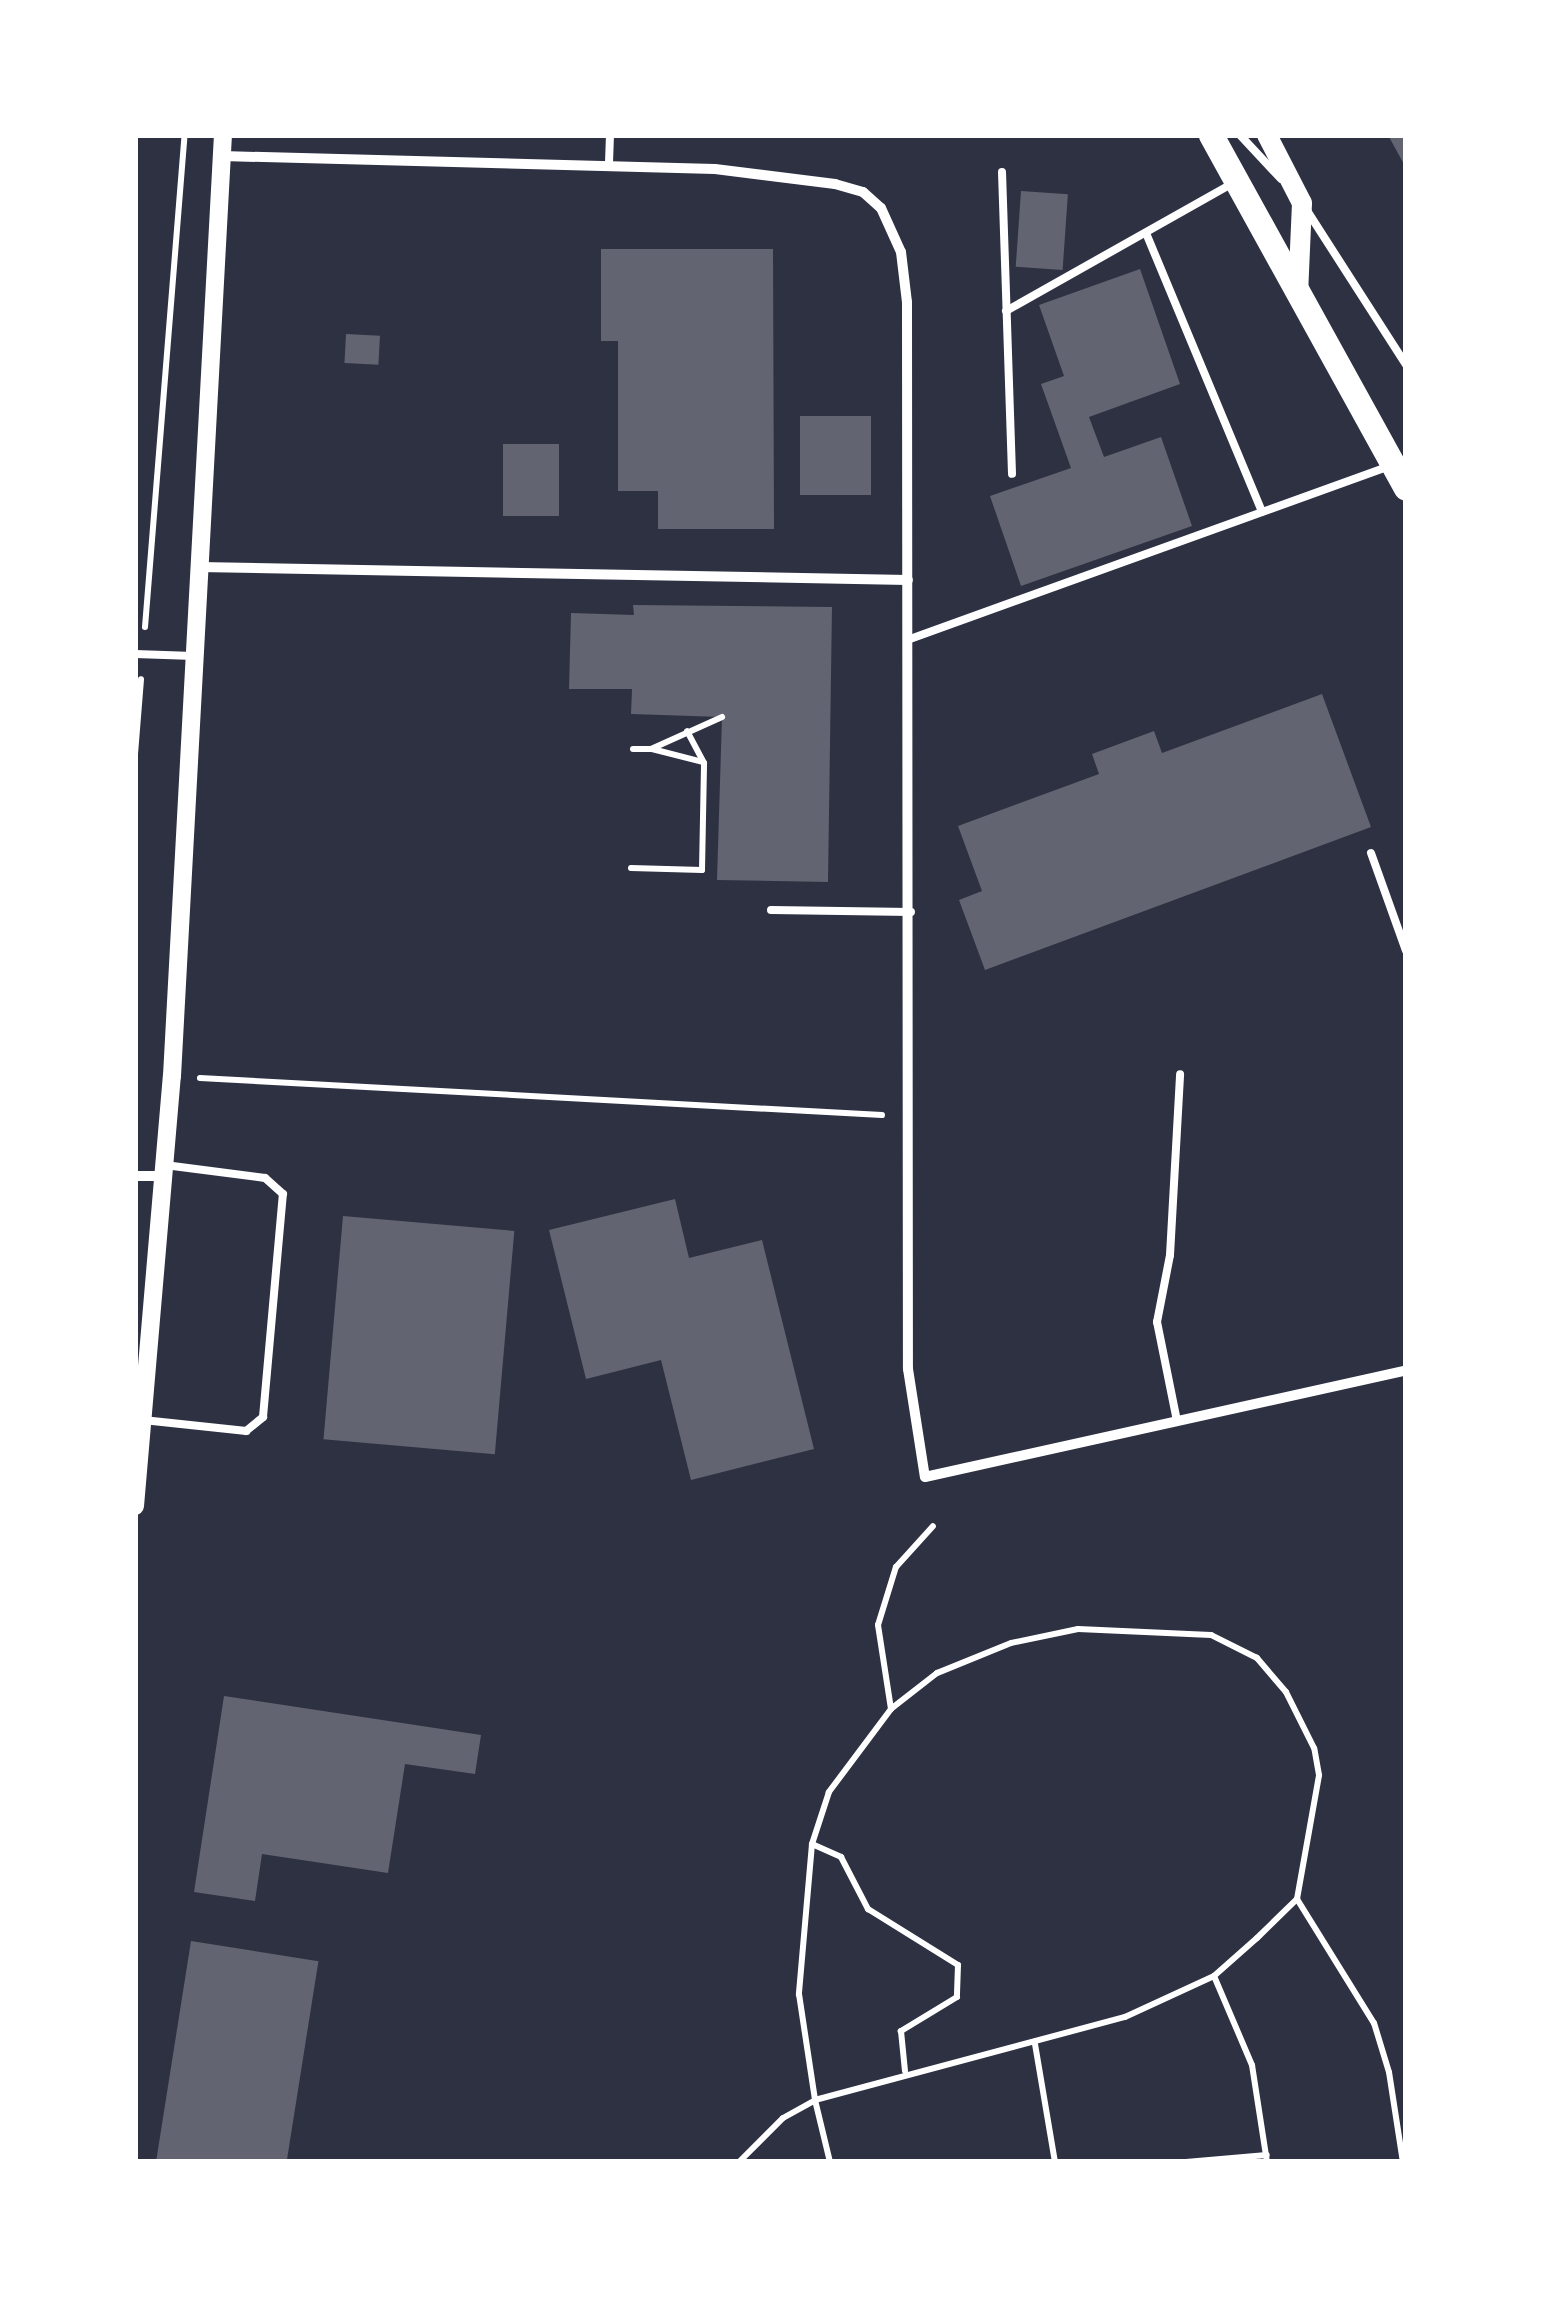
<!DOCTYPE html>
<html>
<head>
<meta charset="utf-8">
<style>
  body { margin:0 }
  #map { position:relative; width:1541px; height:2297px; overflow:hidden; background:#2d3142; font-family:Bitter,serif }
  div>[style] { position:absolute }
  .building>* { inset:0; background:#626471; transform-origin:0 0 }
  .path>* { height:6px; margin:-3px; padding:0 3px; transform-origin:3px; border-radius:3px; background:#fff }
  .service>* { height:8px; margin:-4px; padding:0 4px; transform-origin:4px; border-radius:4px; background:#fff }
  .minor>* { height:10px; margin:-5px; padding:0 5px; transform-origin:5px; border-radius:5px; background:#fff }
  .tertiary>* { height:18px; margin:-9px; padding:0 9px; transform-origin:9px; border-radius:9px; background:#fff }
  .secondary>* { height:20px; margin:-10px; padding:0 10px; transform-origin:10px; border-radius:10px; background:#fff }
  .primary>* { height:25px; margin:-12.5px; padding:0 12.5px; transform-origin:12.5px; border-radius:12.5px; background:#fff }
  span { translate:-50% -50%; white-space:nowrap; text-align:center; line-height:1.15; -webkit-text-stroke:8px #fff; paint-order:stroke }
  .frame { position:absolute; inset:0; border:138px solid #fff; pointer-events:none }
</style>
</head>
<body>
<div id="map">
  <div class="building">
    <div style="clip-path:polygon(1388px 135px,1406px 135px,1406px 168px)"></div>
    <div style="left:1021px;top:191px;width:47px;height:76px;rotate:4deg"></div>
    <div style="clip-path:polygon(601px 249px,773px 249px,774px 529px,658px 529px,658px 491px,618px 491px,618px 341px,601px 341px)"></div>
    <div style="clip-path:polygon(1140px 269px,1180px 384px,1089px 417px,1104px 457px,1161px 437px,1192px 526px,1021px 586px,990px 496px,1071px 468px,1041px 384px,1064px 376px,1039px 305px)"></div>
    <div style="left:346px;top:334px;width:34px;height:29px;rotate:3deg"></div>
    <div style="left:871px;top:416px;width:79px;height:71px;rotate:90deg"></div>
    <div style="left:503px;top:444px;width:56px;height:72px"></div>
    <div style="clip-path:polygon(633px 605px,832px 607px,828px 882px,717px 880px,722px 717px,631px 714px,632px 689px,569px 689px,571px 613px,634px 615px)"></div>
    <div style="clip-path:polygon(1322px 694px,1371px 827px,985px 970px,959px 900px,982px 891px,958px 826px,1099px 774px,1092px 754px,1154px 731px,1162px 753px)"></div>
    <div style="clip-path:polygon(675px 1199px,689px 1258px,762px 1240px,814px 1449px,691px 1480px,661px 1360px,586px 1379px,549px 1230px)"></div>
    <div style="left:343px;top:1216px;width:172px;height:224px;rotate:5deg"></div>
    <div style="clip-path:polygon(224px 1696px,481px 1735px,475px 1774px,405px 1764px,388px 1873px,262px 1854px,255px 1901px,194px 1892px)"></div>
    <div style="left:191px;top:1941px;width:129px;height:224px;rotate:9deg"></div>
  </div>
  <div class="path">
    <div style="left:145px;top:627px;width:494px;rotate:-85.4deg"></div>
    <div style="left:633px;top:749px;width:18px"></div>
    <div style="left:651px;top:749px;width:78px;rotate:-24.3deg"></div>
    <div style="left:652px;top:749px;width:53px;rotate:14.3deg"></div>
    <div style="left:135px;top:754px;width:75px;rotate:-85.4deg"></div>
    <div style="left:631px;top:868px;width:71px;rotate:1.6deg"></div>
    <div style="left:702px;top:870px;width:107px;rotate:-88.9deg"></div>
    <div style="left:704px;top:763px;width:36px;rotate:-118deg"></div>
    <div style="left:200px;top:1078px;width:683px;rotate:3.11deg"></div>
    <div style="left:891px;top:1709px;width:85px;rotate:-98.8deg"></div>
    <div style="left:878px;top:1625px;width:61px;rotate:-72.8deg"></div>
    <div style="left:896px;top:1567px;width:55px;rotate:-47.9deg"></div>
    <div style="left:812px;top:1844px;width:32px;rotate:24deg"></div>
    <div style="left:841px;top:1857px;width:59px;rotate:62.6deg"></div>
    <div style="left:868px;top:1909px;width:106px;rotate:31.9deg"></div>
    <div style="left:958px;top:1965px;width:32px;rotate:92deg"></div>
    <div style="left:957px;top:1997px;width:66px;rotate:148.7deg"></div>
    <div style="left:901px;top:2031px;width:40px;rotate:84.3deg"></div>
    <div style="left:1297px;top:1899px;width:146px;rotate:58.2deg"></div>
    <div style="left:1374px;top:2023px;width:51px;rotate:73deg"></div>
    <div style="left:1389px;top:2072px;width:91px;rotate:81.2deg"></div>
    <div style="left:1214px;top:1976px;width:97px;rotate:66.9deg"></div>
    <div style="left:1252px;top:2065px;width:98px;rotate:81.2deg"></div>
    <div style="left:1035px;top:2044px;width:120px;rotate:80.4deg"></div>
    <div style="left:739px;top:2162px;width:62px;rotate:-45deg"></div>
    <div style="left:783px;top:2118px;width:37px;rotate:-29deg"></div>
    <div style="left:815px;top:2100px;width:321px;rotate:-15deg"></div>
    <div style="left:1125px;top:2017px;width:98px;rotate:-24.7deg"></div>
    <div style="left:1214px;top:1976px;width:57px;rotate:-41.5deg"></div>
    <div style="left:1257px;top:1938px;width:56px;rotate:-44.3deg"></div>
    <div style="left:1297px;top:1899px;width:126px;rotate:-79.9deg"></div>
    <div style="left:1319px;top:1775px;width:27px;rotate:-100deg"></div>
    <div style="left:1314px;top:1748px;width:63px;rotate:-116.6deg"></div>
    <div style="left:1286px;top:1692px;width:45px;rotate:-130.5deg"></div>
    <div style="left:1257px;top:1658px;width:51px;rotate:-153.4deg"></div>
    <div style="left:1211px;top:1635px;width:133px;rotate:-177.4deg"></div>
    <div style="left:1078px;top:1629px;width:68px;rotate:168.2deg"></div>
    <div style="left:1011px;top:1643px;width:80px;rotate:157.9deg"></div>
    <div style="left:937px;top:1673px;width:58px;rotate:142deg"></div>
    <div style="left:891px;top:1709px;width:104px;rotate:126.8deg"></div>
    <div style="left:829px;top:1792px;width:55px;rotate:108.1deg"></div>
    <div style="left:812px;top:1844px;width:151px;rotate:95deg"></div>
    <div style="left:799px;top:1994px;width:107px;rotate:81.4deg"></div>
    <div style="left:815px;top:2100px;width:64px;rotate:76.4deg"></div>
    <div style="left:1186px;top:2162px;width:81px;rotate:-4.9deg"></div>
  </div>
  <div class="service">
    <div style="left:1240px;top:135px;width:60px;rotate:47deg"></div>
    <div style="left:609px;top:163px;width:28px;rotate:-88deg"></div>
    <div style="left:1002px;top:172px;width:302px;rotate:88.1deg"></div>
    <div style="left:1306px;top:209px;width:185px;rotate:57.3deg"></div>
    <div style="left:1146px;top:233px;width:302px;rotate:67.4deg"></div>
    <div style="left:1006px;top:311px;width:261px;rotate:-29.4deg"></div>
    <div style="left:910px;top:639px;width:510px;rotate:-19.82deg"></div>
    <div style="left:135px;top:654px;width:59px;rotate:1.9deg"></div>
    <div style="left:1371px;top:853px;width:104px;rotate:70.3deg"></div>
    <div style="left:771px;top:910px;width:140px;rotate:0.8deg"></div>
    <div style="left:143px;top:1420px;width:104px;rotate:6.1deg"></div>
    <div style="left:246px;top:1431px;width:22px;rotate:-39deg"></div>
    <div style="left:263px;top:1417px;width:224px;rotate:-84.9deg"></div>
    <div style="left:283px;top:1194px;width:24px;rotate:-138deg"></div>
    <div style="left:265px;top:1178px;width:101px;rotate:-172.6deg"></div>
    <div style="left:1177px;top:1421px;width:101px;rotate:-101.4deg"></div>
    <div style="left:1157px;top:1322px;width:68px;rotate:-79deg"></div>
    <div style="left:1170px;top:1255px;width:181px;rotate:-86.8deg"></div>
  </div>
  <div class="minor">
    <div style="left:222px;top:156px;width:493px;rotate:1.5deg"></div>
    <div style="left:715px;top:169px;width:121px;rotate:7.1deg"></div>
    <div style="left:835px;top:184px;width:29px;rotate:16deg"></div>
    <div style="left:863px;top:192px;width:24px;rotate:42deg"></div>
    <div style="left:881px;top:208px;width:48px;rotate:65.6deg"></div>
    <div style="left:901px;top:252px;width:50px;rotate:83.2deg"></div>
    <div style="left:907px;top:302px;width:1067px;rotate:89.95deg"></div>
    <div style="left:908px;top:1369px;width:109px;rotate:81.1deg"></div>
    <div style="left:925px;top:1477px;width:493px;rotate:-12.5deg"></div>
    <div style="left:199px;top:567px;width:709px;rotate:1.05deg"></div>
    <div style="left:135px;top:1176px;width:29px"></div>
  </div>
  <div class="tertiary">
    <div style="left:135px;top:1506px;width:432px;rotate:-85.1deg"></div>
    <div style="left:172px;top:1076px;width:942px;rotate:-86.9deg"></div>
  </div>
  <div class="secondary">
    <div style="left:1267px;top:135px;width:76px;rotate:62.8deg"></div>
    <div style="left:1302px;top:203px;width:90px;rotate:92.5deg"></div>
  </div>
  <div class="primary">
    <div style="left:1211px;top:135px;width:403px;rotate:61.1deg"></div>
  </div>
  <div class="frame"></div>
</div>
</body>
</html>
